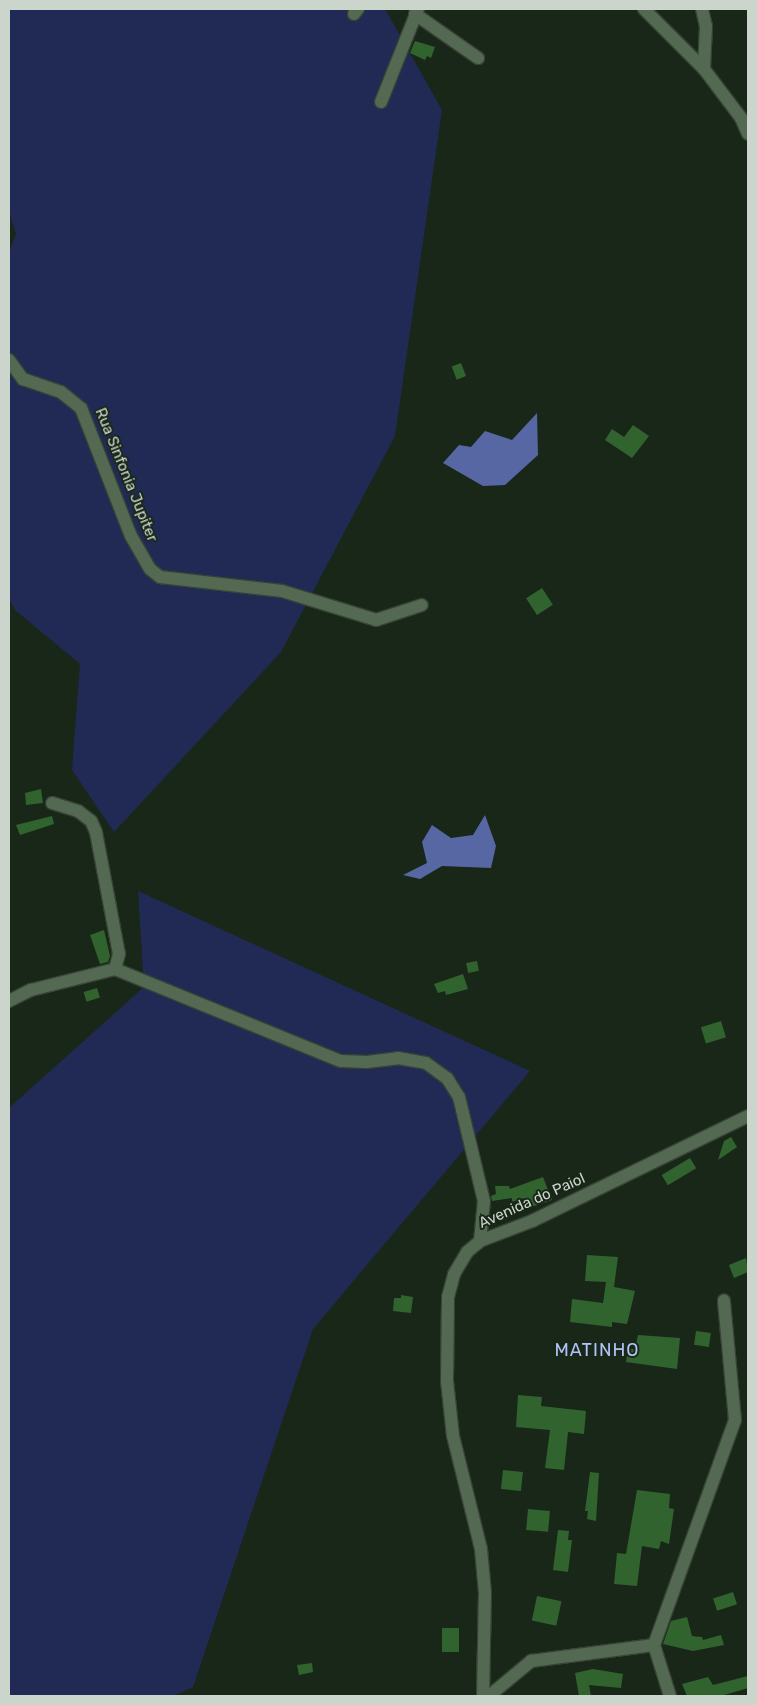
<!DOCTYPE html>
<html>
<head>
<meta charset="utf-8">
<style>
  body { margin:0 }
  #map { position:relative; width:757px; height:1705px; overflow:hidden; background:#192718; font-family:Rubik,sans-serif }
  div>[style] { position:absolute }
  .green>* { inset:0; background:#202a55 }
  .water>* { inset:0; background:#5667a4 }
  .building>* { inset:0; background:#31632f; transform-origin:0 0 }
  .roads { filter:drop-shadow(1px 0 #364335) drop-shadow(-1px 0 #364335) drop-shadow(0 1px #364335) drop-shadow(0 -1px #364335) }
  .minor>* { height:12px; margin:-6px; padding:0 6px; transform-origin:6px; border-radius:6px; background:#546952 }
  span { translate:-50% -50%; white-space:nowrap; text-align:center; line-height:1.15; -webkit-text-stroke:4px #192718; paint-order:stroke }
  .street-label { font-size:15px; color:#ccd5cb }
  .quarter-label { font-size:18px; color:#b1c2f9; letter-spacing:1px }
  .frame { position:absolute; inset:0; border:10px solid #ccd5cb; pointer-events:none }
</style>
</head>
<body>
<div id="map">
  <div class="green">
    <div style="clip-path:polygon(9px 9px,385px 9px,442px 110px,395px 436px,281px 652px,114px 832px,72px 770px,80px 664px,15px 610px,9px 599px,9px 252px,16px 234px,9px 211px)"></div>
    <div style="clip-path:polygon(138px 891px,530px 1071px,313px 1329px,193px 1687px,173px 1696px,9px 1696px,9px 1108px,144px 987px)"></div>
  </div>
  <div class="water">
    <div style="clip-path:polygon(537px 413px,538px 455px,505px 485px,483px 486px,443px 463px,459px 445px,471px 447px,485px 431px,512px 440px)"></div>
    <div style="clip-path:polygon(485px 815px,496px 846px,491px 868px,442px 866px,420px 879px,403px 875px,427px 863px,422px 842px,432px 825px,451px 838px,473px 835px)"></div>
  </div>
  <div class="building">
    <div style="clip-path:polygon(415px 41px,435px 47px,431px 58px,427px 56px,425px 60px,410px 53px)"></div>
    <div style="left:461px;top:363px;width:14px;height:10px;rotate:69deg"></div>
    <div style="clip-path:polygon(633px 425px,649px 436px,632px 458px,605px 440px,612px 429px,624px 437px)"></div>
    <div style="left:542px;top:588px;width:20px;height:19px;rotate:57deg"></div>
    <div style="clip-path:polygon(41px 789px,43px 803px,26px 805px,25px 793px)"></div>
    <div style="clip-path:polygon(52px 816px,54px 824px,20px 835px,16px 825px)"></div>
    <div style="clip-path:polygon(104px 930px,110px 956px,108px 962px,100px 964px,90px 935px)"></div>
    <div style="left:477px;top:961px;width:10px;height:11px;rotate:79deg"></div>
    <div style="clip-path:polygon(463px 974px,468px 989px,446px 995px,445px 991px,438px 993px,434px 984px)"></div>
    <div style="left:97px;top:988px;width:10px;height:14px;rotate:73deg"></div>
    <div style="left:721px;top:1021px;width:17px;height:21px;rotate:73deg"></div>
    <div style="clip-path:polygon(731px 1137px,737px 1147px,718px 1160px,724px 1141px)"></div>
    <div style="left:690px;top:1158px;width:12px;height:33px;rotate:59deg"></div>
    <div style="clip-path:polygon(543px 1177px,552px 1200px,528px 1208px,524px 1198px,512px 1202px,512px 1198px,492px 1201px,491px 1196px,496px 1194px,495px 1186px,509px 1186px,510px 1189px)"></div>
    <div style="clip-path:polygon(587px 1255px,618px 1257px,614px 1287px,635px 1291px,627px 1324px,612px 1322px,612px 1327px,570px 1322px,572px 1299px,603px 1303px,606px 1282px,585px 1281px)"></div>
    <div style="clip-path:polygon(746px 1258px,748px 1272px,734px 1278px,729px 1265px)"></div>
    <div style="clip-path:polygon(401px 1295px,413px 1297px,411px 1313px,393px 1311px,394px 1298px,401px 1298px)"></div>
    <div style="left:696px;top:1331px;width:15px;height:14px;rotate:8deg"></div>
    <div style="clip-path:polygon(638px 1335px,680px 1338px,677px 1369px,626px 1362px,628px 1349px,635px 1349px)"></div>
    <div style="clip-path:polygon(518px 1395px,542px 1397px,541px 1406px,586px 1411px,584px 1434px,568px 1432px,564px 1470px,545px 1468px,550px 1430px,516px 1427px)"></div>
    <div style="left:503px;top:1470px;width:20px;height:19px;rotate:6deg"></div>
    <div style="clip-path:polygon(590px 1472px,599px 1473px,596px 1521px,587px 1519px,588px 1511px,585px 1511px)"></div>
    <div style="clip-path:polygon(637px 1490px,670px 1494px,669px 1508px,674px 1509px,669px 1544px,661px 1541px,659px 1549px,642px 1546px,637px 1586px,614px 1584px,617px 1553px,626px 1554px)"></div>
    <div style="left:528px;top:1509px;width:22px;height:21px;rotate:5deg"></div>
    <div style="clip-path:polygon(558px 1530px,569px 1531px,568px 1540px,572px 1540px,568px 1572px,553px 1570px)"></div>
    <div style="left:733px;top:1592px;width:13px;height:21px;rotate:72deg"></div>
    <div style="left:537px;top:1596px;width:25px;height:25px;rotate:12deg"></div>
    <div style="clip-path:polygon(687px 1617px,692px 1636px,702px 1637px,703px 1640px,721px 1635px,724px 1645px,693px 1651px,663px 1644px,671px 1621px)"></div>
    <div style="left:442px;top:1628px;width:17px;height:24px"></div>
    <div style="clip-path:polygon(312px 1663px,313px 1672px,299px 1675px,297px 1665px)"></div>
    <div style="clip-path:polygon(593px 1669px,623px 1674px,621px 1688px,589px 1685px,591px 1696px,579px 1696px,575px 1673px)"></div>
    <div style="clip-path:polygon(748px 1676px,748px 1688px,721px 1696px,687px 1696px,682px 1684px,708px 1677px,713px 1685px)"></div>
  </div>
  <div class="roads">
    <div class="minor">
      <div style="left:644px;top:9px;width:85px;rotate:45deg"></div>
      <div style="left:704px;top:69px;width:61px;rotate:52.9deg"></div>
      <div style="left:741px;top:118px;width:17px;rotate:66deg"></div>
      <div style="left:702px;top:9px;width:17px;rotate:77deg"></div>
      <div style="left:706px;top:26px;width:43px;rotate:92.7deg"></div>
      <div style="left:354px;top:14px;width:6px;rotate:-51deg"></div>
      <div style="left:415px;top:14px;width:77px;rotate:34.9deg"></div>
      <div style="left:381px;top:102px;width:100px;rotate:-68.3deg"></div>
      <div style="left:9px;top:360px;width:24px;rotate:54deg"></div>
      <div style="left:23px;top:379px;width:40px;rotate:18.9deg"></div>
      <div style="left:61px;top:392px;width:26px;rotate:39deg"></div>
      <div style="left:81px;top:408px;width:137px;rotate:68.7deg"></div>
      <div style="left:131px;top:536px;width:38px;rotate:60deg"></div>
      <div style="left:150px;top:569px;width:13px;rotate:39deg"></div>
      <div style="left:160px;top:577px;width:123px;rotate:6.5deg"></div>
      <div style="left:282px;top:591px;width:98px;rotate:17.1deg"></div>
      <div style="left:376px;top:620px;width:48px;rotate:-18.1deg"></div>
      <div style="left:115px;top:969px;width:244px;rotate:22.2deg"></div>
      <div style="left:341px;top:1061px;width:26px;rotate:2deg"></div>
      <div style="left:367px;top:1062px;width:31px;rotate:-7deg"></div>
      <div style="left:398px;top:1058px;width:28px;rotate:10deg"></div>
      <div style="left:426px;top:1063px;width:26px;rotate:36deg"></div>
      <div style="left:447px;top:1078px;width:22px;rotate:58deg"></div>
      <div style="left:459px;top:1097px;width:107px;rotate:76.5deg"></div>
      <div style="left:484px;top:1201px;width:40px;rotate:95.7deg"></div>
      <div style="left:9px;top:1001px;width:25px;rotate:-27deg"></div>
      <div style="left:31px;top:990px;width:87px;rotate:-14deg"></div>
      <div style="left:115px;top:969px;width:16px;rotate:-75deg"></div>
      <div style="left:119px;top:954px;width:124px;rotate:-100.7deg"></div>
      <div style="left:96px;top:832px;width:12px;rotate:-114deg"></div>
      <div style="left:91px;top:821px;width:16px;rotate:-142deg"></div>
      <div style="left:78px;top:811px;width:27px;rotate:-163deg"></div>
      <div style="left:483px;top:1696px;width:103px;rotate:-88.9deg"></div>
      <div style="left:485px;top:1593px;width:44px;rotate:-95.2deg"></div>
      <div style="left:481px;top:1549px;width:116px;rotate:-103.9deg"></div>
      <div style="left:453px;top:1436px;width:55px;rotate:-96.2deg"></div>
      <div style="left:447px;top:1381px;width:84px;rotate:-89.3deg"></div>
      <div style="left:448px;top:1297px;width:24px;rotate:-75deg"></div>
      <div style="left:454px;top:1274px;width:26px;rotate:-59deg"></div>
      <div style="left:467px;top:1252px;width:17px;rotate:-40deg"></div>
      <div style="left:480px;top:1241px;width:56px;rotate:-21deg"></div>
      <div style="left:532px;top:1221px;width:240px;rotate:-25.9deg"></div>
      <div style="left:489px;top:1696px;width:55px;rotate:-39.8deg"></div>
      <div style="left:531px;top:1661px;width:124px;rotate:-7.4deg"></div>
      <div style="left:670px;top:1696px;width:53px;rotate:-107.4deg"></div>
      <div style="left:654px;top:1645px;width:239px;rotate:-70.2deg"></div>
      <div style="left:735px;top:1420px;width:120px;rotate:-95.3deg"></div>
    </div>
  </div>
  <div class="street-label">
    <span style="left:126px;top:475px;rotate:68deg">Rua Sinfonia Jupiter</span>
    <span style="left:532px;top:1201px;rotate:-24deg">Avenida do Paiol</span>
  </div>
  <div class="quarter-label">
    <span style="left:597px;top:1350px">MATINHO</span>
  </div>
  <div class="frame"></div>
</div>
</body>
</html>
